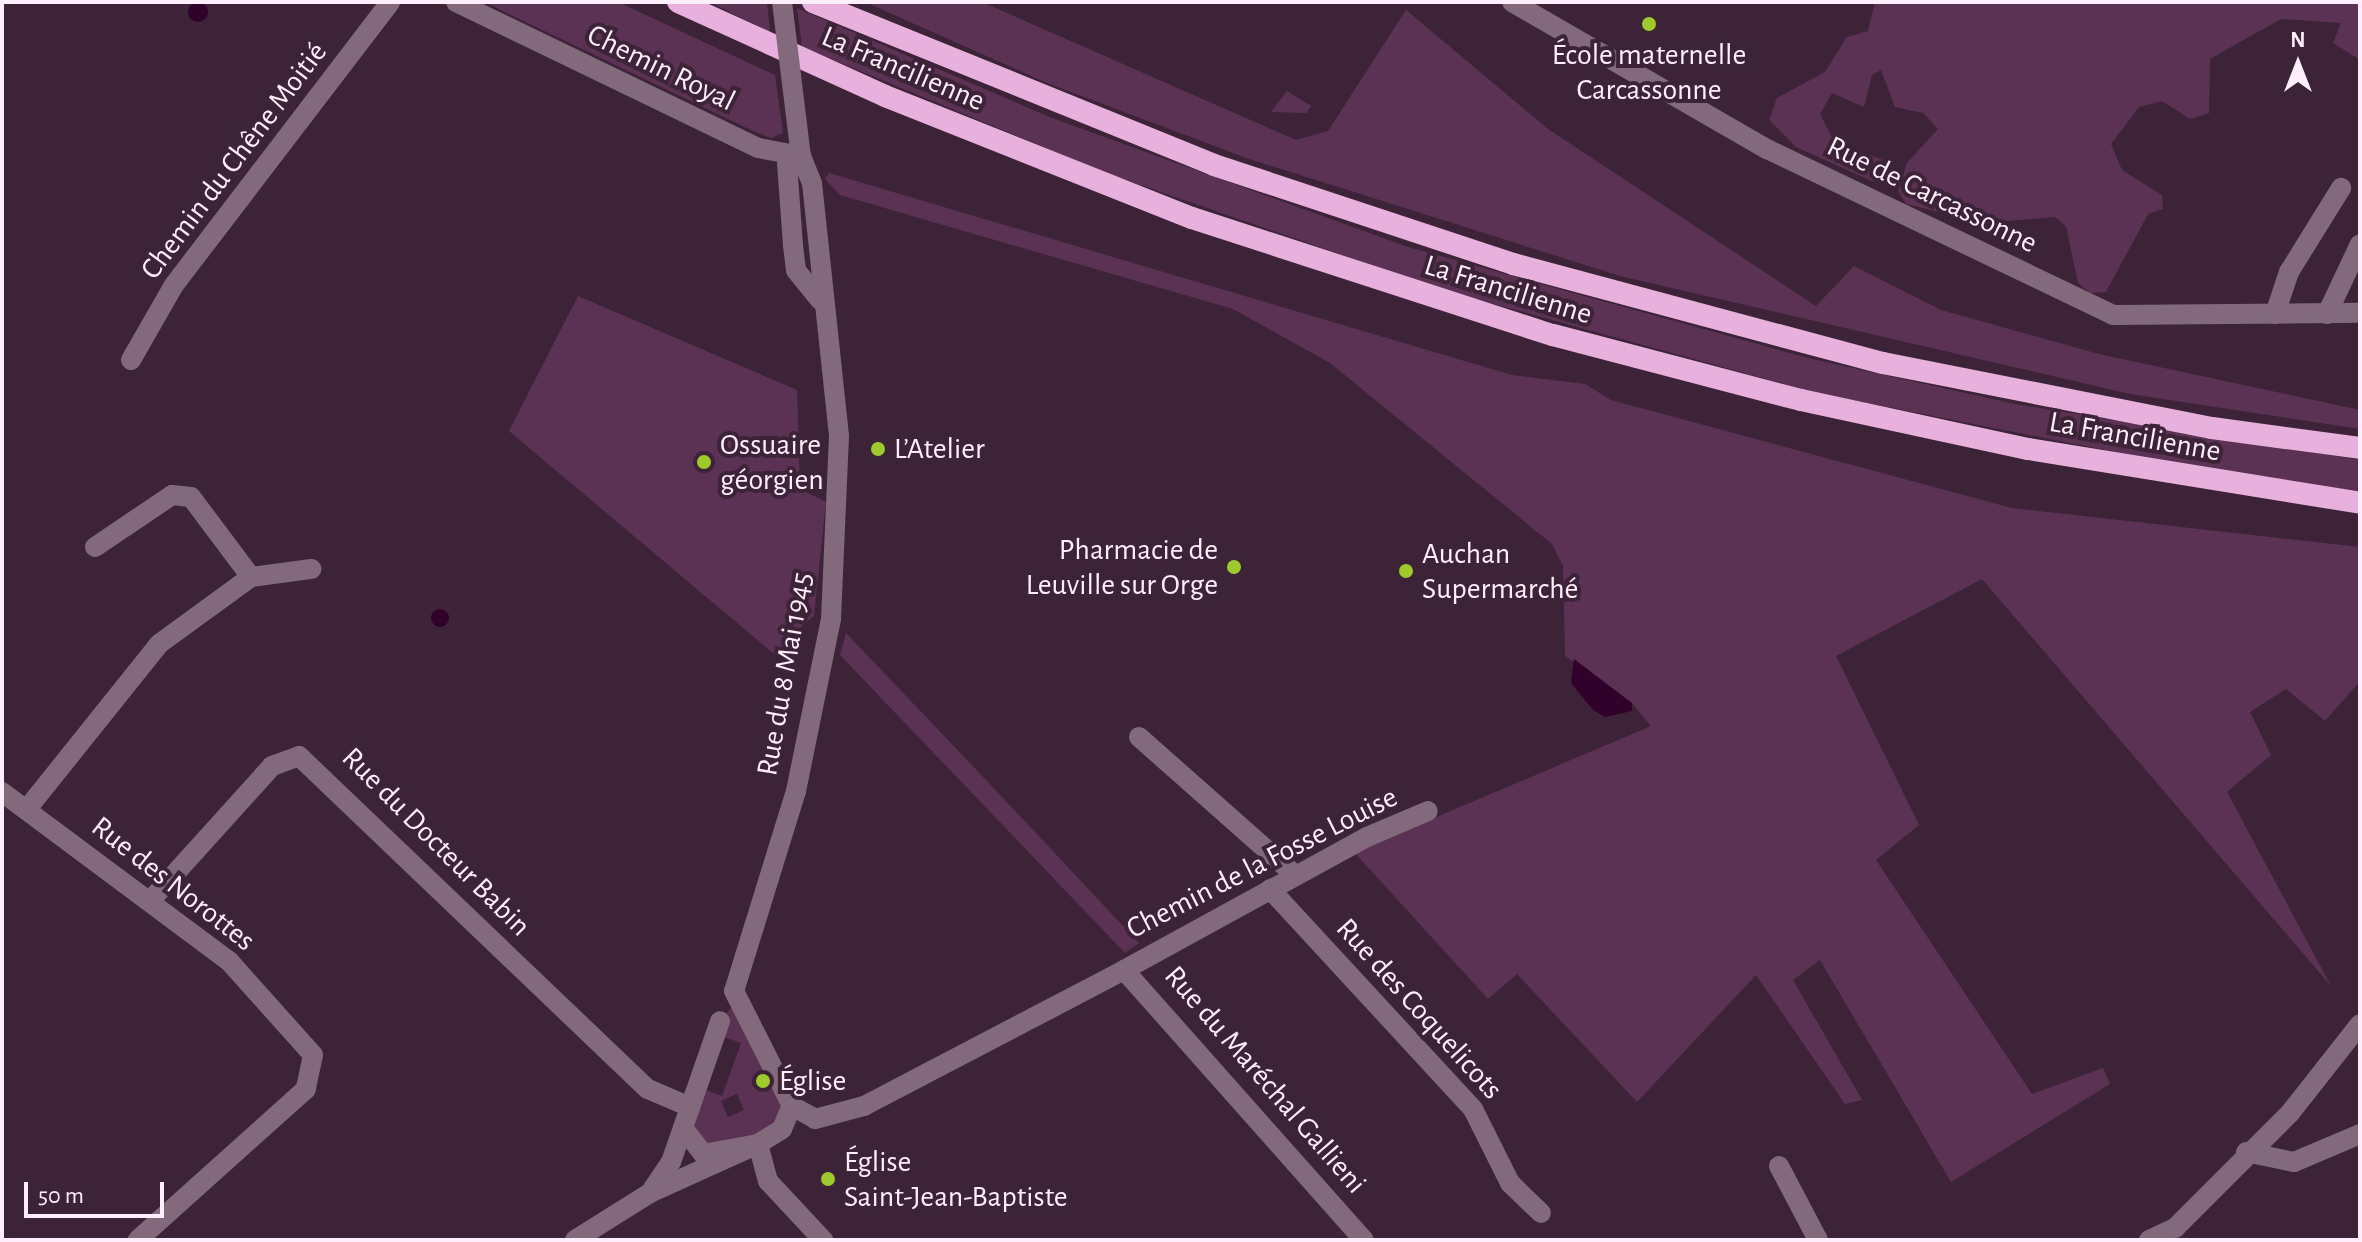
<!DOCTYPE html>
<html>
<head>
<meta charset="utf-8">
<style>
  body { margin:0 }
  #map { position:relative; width:2362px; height:1242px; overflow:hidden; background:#3c2337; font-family:"Alegreya Sans",sans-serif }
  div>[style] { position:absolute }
  .green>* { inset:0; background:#5c3254 }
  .water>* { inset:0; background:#30012a }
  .round { border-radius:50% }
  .minor>* { height:20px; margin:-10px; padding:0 10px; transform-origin:10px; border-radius:10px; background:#82697c }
  .tertiary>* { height:20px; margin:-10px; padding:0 10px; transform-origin:10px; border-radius:10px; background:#82697c }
  .trunk>* { height:22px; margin:-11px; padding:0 11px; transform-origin:11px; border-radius:11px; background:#e8b0dc }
  .tertiary-bridge>* { height:20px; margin:-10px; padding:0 10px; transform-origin:10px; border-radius:10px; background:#82697c }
  .dots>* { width:22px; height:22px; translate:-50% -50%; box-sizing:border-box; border:4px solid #3c2337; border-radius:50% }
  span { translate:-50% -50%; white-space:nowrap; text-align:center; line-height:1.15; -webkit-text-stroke:8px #3c2337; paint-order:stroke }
  .poi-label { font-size:30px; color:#ffeefb }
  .left { translate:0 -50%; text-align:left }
  .right { translate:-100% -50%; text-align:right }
  .street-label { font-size:30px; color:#ffeefb }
  .frame { position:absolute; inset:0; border:4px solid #ffeefb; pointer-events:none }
  .north { position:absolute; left:2258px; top:24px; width:80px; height:80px; -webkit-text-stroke:6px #3c2337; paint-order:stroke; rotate:0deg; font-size:22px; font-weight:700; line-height:32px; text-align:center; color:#ffeefb }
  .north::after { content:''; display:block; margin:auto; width:28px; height:36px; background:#ffeefb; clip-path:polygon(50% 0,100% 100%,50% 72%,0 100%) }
  .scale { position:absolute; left:24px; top:1182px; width:140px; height:36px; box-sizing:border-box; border:4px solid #ffeefb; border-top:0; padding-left:10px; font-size:24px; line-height:28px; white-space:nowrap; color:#ffeefb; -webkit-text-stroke:6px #3c2337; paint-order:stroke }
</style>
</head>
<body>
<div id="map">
  <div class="green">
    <div style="clip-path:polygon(484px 2px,618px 2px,775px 75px,783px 133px,771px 138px,753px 131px)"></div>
    <div style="clip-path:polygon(709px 2px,767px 2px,770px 32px)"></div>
    <div style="clip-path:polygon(865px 2px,982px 2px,1296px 140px,1328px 131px,1406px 10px,1548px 129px,1816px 306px,1854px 266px,1941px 310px,2099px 354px,2360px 410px,2360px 429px,2130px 394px,1620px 276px,1249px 159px,1047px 83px)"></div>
    <div style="clip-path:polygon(1875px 2px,2360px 2px,2360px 60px,2333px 43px,2341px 23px,2281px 19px,2210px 59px,2209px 113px,2190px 119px,2162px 101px,2139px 107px,2111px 144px,2122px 170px,2162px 195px,2163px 209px,2148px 214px,2106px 292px,2090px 293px,2078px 283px,2066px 226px,2055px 217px,1985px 223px,1906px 204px,1898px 191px,1907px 163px,1938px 129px,1923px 113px,1895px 107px,1881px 70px,1872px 75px,1864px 107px,1832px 93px,1820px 114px,1833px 140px,1883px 160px,1874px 182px,1796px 147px,1769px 120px,1777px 98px,1825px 72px,1847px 37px,1868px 31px)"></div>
    <div style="clip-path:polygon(797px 8px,1052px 118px,1408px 247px,1808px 358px,2015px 404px,2360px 460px,2360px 491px,2242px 477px,1817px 393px,1447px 291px,1109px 174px,802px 47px)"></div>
    <div style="clip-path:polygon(1287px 91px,1311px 106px,1306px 113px,1271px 112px)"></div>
    <div style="clip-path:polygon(829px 173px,1512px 375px,1585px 384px,1611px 400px,2012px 508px,2360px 547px,2360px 681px,2325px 721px,2286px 689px,2250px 712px,2271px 755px,2227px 792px,2331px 986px,1982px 579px,1836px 656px,1919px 825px,1876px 860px,2032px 1094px,2103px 1068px,2110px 1084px,1951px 1182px,1820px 960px,1793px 980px,1862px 1100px,1845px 1104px,1756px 975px,1637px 1102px,1517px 974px,1488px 999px,1354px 852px,1651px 726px,1632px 703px,1565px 656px,1563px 566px,1552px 544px,1330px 363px,1233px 309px,840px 195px,825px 179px)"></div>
    <div style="clip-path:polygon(578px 296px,797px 390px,800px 489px,826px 502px,814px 616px,795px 632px,804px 641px,792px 669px,509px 431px)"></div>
    <div style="clip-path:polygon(846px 633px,988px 782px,1139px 943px,1125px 953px,840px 655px)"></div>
    <div style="clip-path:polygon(evenodd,736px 1002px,792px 1106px,782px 1129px,711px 1155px,683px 1128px,720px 1021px,736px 1002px,718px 1035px,741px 1043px,722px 1096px,700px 1088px,718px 1035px,736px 1002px,737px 1094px,744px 1110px,728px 1117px,721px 1101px,737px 1094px)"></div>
  </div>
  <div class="water">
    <div class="round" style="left:188px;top:2px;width:20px;height:20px"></div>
    <div class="round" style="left:431px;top:609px;width:18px;height:18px"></div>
    <div style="clip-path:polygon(1574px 659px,1632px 703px,1632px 711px,1605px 717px,1593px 710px,1571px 683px)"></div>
  </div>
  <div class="minor">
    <div style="left:456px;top:2px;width:335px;rotate:25.8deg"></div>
    <div style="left:758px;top:148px;width:44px;rotate:10.5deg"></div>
    <div style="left:1512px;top:2px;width:294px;rotate:30deg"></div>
    <div style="left:1767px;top:149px;width:384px;rotate:25.6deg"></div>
    <div style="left:2113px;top:315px;width:247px;rotate:-0.5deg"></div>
    <div style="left:2275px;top:314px;width:44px;rotate:-71.6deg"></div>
    <div style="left:2289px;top:272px;width:99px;rotate:-58.2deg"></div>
    <div style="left:2327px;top:314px;width:77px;rotate:-64.8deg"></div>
    <div style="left:131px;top:360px;width:86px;rotate:-60.2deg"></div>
    <div style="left:174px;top:285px;width:356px;rotate:-52.6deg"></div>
    <div style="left:95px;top:547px;width:93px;rotate:-34deg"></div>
    <div style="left:172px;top:495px;width:19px;rotate:6deg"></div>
    <div style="left:191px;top:497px;width:100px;rotate:53.1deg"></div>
    <div style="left:1139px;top:737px;width:208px;rotate:41.5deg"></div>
    <div style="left:2px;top:792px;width:283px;rotate:36.7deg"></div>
    <div style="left:229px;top:961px;width:126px;rotate:48.2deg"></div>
    <div style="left:313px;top:1055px;width:35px;rotate:102deg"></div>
    <div style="left:306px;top:1089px;width:226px;rotate:138.1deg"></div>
    <div style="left:27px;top:809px;width:211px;rotate:-51.3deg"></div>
    <div style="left:159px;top:644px;width:114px;rotate:-36.1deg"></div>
    <div style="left:251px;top:577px;width:61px;rotate:-7.6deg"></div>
    <div style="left:1270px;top:889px;width:299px;rotate:47.3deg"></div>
    <div style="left:1473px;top:1109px;width:83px;rotate:63.4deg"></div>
    <div style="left:1510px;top:1183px;width:43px;rotate:44.1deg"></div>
    <div style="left:151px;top:900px;width:181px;rotate:-47.9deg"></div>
    <div style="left:272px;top:766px;width:29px;rotate:-20deg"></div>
    <div style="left:299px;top:756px;width:482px;rotate:43.7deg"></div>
    <div style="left:648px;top:1089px;width:46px;rotate:23.2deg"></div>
    <div style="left:1124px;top:970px;width:277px;rotate:-28.7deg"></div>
    <div style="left:1367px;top:837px;width:66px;rotate:-23.1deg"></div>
    <div style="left:683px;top:1128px;width:33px;rotate:52deg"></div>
    <div style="left:703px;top:1154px;width:56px;rotate:-10.3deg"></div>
    <div style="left:758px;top:1144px;width:38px;rotate:75deg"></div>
    <div style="left:768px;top:1181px;width:81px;rotate:47deg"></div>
    <div style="left:2246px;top:1152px;width:49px;rotate:11.8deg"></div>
    <div style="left:2294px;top:1162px;width:72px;rotate:-23deg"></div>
    <div style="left:1779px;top:1166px;width:84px;rotate:62.2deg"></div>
    <div style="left:650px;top:1193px;width:37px;rotate:-56deg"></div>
    <div style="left:671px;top:1162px;width:149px;rotate:-70.8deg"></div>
  </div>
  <div class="tertiary">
    <div style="left:820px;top:300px;width:38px;rotate:-129deg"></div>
    <div style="left:796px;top:270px;width:25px;rotate:-97deg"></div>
    <div style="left:793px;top:245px;width:81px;rotate:-94.2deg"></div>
    <div style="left:787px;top:164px;width:16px;rotate:-30deg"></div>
    <div style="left:801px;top:156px;width:29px;rotate:68deg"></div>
    <div style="left:812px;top:183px;width:254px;rotate:83.9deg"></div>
    <div style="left:839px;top:436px;width:183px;rotate:92.5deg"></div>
    <div style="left:831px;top:619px;width:176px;rotate:101.5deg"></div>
    <div style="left:796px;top:791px;width:209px;rotate:107.2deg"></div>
    <div style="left:734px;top:991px;width:129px;rotate:63.2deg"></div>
    <div style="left:792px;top:1106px;width:26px;rotate:29deg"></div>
    <div style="left:815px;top:1119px;width:51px;rotate:-14.9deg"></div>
    <div style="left:864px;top:1106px;width:293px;rotate:-27.6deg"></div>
    <div style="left:1124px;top:970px;width:361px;rotate:48.4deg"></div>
    <div style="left:575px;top:1240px;width:89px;rotate:-32.1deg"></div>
    <div style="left:650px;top:1193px;width:119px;rotate:-24.4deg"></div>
    <div style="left:758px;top:1144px;width:28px;rotate:-32deg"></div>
    <div style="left:782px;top:1129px;width:25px;rotate:-67deg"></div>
    <div style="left:2149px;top:1240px;width:29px;rotate:-25deg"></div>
    <div style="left:2175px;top:1228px;width:163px;rotate:-45deg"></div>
    <div style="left:2290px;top:1113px;width:113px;rotate:-51.8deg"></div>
  </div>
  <div class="trunk">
    <div style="left:678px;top:2px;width:227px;rotate:24.4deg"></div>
    <div style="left:885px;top:96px;width:330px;rotate:21.7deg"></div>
    <div style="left:1192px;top:218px;width:379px;rotate:18deg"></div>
    <div style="left:1553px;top:335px;width:256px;rotate:14.7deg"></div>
    <div style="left:1801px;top:400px;width:232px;rotate:12.2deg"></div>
    <div style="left:2028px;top:449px;width:336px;rotate:9.2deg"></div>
    <div style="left:813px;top:2px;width:433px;rotate:22.1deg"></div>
    <div style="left:1214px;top:165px;width:315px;rotate:18.3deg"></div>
    <div style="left:1513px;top:264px;width:383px;rotate:15deg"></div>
    <div style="left:1883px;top:363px;width:335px;rotate:11.2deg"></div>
    <div style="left:2212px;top:428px;width:149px;rotate:7.7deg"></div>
  </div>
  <div class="tertiary-bridge">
    <div style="left:782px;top:2px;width:155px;rotate:83deg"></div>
  </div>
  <div class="dots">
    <div style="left:1649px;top:24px;background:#9fca2c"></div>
    <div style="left:878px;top:449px;background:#9fca2c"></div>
    <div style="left:704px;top:462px;background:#9fca2c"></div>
    <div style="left:1234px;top:567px;background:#9fca2c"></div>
    <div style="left:1406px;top:571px;background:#9fca2c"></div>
    <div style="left:763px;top:1081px;background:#9fca2c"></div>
    <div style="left:828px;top:1179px;background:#9fca2c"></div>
  </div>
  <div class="poi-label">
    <span style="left:1649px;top:72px">École maternelle<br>Carcassonne</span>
    <span class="left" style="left:720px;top:462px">Ossuaire<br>géorgien</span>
    <span class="left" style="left:894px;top:449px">L’Atelier</span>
    <span class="right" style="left:1218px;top:567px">Pharmacie de<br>Leuville sur Orge</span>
    <span class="left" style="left:1422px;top:571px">Auchan<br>Supermarché</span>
    <span class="left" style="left:779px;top:1081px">Église</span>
    <span class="left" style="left:844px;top:1179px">Église<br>Saint-Jean-Baptiste</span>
  </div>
  <div class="street-label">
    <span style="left:661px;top:68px;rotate:26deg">Chemin Royal</span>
    <span style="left:903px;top:69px;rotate:23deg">La Francilienne</span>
    <span style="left:234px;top:161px;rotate:-53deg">Chemin du Chêne Moitié</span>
    <span style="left:1932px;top:195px;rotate:26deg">Rue de Carcassonne</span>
    <span style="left:1508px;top:290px;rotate:17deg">La Francilienne</span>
    <span style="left:2135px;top:437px;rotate:10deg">La Francilienne</span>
    <span style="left:785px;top:674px;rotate:-80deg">Rue du 8 Mai 1945</span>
    <span style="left:436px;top:842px;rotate:45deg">Rue du Docteur Babin</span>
    <span style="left:1262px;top:863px;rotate:-27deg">Chemin de la Fosse Louise</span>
    <span style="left:173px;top:884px;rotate:38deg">Rue des Norottes</span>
    <span style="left:1419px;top:1009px;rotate:48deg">Rue des Coquelicots</span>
    <span style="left:1265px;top:1080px;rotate:49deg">Rue du Maréchal Gallieni</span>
  </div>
  <div class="frame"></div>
  <div class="north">N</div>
  <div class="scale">50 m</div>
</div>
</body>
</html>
